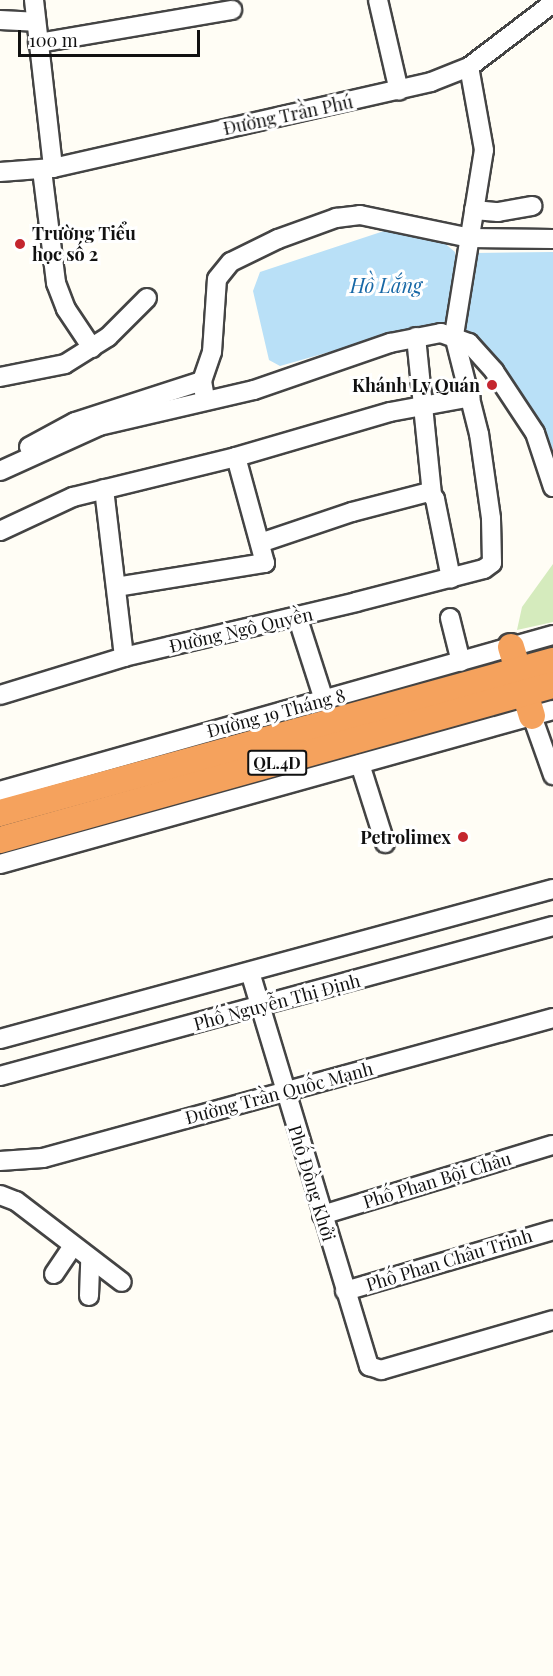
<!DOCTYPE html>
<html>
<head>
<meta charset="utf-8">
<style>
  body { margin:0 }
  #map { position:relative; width:553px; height:1676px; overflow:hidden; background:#fffdf5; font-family:"Playfair Display",serif }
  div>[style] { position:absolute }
  .green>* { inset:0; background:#d5ebbd }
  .water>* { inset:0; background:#b9e0f7 }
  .roads { filter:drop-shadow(2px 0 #444) drop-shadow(-2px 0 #444) drop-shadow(0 2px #444) drop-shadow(0 -2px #444) }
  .minor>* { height:18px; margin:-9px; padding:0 9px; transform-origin:9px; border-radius:9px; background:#fff }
  .highway>* { height:26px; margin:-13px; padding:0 13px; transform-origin:13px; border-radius:13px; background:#f5a25d }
  .dots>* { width:16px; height:16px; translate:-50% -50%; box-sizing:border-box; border:3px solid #fff; border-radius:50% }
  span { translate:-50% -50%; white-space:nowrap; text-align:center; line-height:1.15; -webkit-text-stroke:6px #fff; paint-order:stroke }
  .shield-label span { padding:2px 4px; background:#fff; border:2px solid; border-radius:4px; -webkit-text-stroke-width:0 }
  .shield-label { font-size:16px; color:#111; font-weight:700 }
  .street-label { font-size:18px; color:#111 }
  .poi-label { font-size:18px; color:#111; font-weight:700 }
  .left { translate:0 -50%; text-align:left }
  .right { translate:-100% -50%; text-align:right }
  .water-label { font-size:20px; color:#1768a6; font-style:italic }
  .scale { position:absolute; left:18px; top:30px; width:182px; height:27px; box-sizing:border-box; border:3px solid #111; border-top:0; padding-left:8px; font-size:18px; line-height:21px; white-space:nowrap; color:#111; -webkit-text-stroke:4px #fff; paint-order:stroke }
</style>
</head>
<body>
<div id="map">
  <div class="green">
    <div style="clip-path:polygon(553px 564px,553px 622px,517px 630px,522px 607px)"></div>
  </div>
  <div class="water">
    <div style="clip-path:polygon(387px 230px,442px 241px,455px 252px,457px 273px,447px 322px,434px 330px,382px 337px,280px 366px,269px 360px,253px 291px,260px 272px)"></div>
    <div style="clip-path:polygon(553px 252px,553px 459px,531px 407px,511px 378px,487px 353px,462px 335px,476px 253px)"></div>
  </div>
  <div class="roads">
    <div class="minor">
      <div style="left:34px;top:0;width:169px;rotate:83.5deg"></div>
      <div style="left:378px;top:0;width:93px;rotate:77deg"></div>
      <div style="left:0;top:20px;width:35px;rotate:3deg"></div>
      <div style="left:38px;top:43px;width:197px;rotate:-9.7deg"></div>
      <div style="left:42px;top:170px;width:114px;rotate:82.9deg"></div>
      <div style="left:56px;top:283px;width:28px;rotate:69deg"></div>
      <div style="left:66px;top:309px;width:47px;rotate:56.3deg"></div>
      <div style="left:0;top:172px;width:53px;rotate:-4.3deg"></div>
      <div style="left:53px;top:168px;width:388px;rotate:-12.8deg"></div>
      <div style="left:431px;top:82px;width:41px;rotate:-21.5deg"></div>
      <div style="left:469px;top:67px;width:106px;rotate:-37.3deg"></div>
      <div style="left:474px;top:210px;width:24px;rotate:5deg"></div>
      <div style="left:498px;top:212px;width:35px;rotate:-10deg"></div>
      <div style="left:416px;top:337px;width:158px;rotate:84.2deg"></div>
      <div style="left:0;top:377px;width:66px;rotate:-11.3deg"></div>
      <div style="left:65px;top:364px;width:51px;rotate:-32.1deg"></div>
      <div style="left:108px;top:337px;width:55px;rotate:-45deg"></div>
      <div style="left:205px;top:398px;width:17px;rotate:-100deg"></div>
      <div style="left:202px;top:381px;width:31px;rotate:-71deg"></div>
      <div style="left:212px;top:352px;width:73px;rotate:-86.1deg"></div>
      <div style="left:217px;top:279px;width:22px;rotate:-51deg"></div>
      <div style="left:231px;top:262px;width:52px;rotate:-26.1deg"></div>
      <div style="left:278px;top:239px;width:62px;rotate:-19.9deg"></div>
      <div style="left:336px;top:218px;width:24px;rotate:-7deg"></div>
      <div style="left:360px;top:215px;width:112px;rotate:11.8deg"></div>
      <div style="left:470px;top:238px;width:83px;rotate:0.7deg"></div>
      <div style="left:29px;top:447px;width:52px;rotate:-28.5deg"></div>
      <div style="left:75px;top:422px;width:133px;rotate:-17.9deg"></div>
      <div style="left:0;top:471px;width:109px;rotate:-24.4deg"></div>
      <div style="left:99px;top:426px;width:159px;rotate:-13.1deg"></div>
      <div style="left:254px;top:390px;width:144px;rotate:-19.1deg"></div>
      <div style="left:390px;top:343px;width:52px;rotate:-11.1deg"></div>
      <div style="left:441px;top:333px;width:30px;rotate:20deg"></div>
      <div style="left:469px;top:343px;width:38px;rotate:48deg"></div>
      <div style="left:494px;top:371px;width:74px;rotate:56.5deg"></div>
      <div style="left:535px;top:433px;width:57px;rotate:71.6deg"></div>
      <div style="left:104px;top:489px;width:169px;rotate:83.2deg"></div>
      <div style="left:0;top:531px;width:81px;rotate:-25deg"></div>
      <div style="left:73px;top:497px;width:168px;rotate:-13.8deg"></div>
      <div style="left:236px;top:457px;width:160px;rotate:-16.3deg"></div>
      <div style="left:390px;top:412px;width:82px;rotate:-10.5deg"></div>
      <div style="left:260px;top:543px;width:97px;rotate:-18.6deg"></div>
      <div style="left:352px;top:512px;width:80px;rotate:-14.6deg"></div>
      <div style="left:429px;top:492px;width:9px;rotate:49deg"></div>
      <div style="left:435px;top:499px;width:81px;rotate:78.6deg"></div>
      <div style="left:116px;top:587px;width:151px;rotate:-9.2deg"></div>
      <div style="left:265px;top:563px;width:110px;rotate:-105.3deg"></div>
      <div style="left:297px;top:616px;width:88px;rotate:72.2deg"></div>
      <div style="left:450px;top:618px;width:45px;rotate:76deg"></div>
      <div style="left:0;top:695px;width:130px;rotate:-17deg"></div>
      <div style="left:124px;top:657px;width:238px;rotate:-13.3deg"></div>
      <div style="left:356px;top:602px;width:132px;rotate:-14.5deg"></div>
      <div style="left:484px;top:569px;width:10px;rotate:-37deg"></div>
      <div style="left:492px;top:563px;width:45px;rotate:-91.3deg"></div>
      <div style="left:491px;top:518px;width:85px;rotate:-98.1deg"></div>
      <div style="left:479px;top:434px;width:102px;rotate:-104.2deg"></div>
      <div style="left:454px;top:335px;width:187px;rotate:-80.8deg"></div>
      <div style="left:484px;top:150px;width:84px;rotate:-100.2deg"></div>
      <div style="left:532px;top:716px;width:63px;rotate:70.4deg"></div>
      <div style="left:360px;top:764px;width:83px;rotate:72.4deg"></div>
      <div style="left:0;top:791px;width:575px;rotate:-15.75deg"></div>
      <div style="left:0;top:864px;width:574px;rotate:-15.56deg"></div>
      <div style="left:250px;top:972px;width:412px;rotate:73.2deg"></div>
      <div style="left:369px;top:1366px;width:13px;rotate:18deg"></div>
      <div style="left:381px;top:1370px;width:179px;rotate:-16.2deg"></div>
      <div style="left:0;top:1039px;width:573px;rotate:-15.18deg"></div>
      <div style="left:0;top:1076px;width:573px;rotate:-15.18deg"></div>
      <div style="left:0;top:1161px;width:43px;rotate:-4deg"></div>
      <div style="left:43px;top:1158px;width:529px;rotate:-15.35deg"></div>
      <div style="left:0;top:1195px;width:17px;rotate:21deg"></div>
      <div style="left:16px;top:1201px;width:133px;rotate:37.4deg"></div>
      <div style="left:322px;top:1215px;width:241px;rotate:-16.9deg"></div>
      <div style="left:54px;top:1274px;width:32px;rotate:-56deg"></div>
      <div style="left:345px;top:1291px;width:217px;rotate:-16.3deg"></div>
      <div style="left:89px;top:1296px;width:36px;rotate:-88deg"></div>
    </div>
    <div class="highway">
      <div style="left:511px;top:647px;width:72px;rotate:73.1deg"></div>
      <div style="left:0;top:813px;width:574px;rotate:-15.37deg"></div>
      <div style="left:0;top:840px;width:574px;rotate:-15.66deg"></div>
    </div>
  </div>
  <div class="dots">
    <div style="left:20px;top:244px;background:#c4262e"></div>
    <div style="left:492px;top:385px;background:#c4262e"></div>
    <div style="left:463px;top:837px;background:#c4262e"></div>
  </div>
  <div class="shield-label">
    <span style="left:277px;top:763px">QL.4D</span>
  </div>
  <div class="street-label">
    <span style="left:288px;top:115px;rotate:-12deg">Đường Trần Phú</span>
    <span style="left:241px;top:630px;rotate:-13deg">Đường Ngô Quyền</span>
    <span style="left:276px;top:713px;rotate:-15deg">Đường 19 Tháng 8</span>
    <span style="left:277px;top:1002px;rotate:-15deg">Phố Nguyễn Thị Định</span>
    <span style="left:279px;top:1093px;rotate:-15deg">Đường Trần Quốc Mạnh</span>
    <span style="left:437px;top:1180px;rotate:-17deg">Phố Phan Bội Châu</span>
    <span style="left:312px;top:1183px;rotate:73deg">Phố Đồng Khởi</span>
    <span style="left:449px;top:1260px;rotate:-17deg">Phố Phan Châu Trinh</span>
  </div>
  <div class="poi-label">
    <span class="left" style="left:32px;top:244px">Trường Tiểu<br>học số 2</span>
    <span class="right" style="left:480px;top:385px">Khánh Ly Quán</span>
    <span class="right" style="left:451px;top:837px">Petrolimex</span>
  </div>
  <div class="water-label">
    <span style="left:386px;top:284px">Hồ Lắng</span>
  </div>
  <div class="scale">100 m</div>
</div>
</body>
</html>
